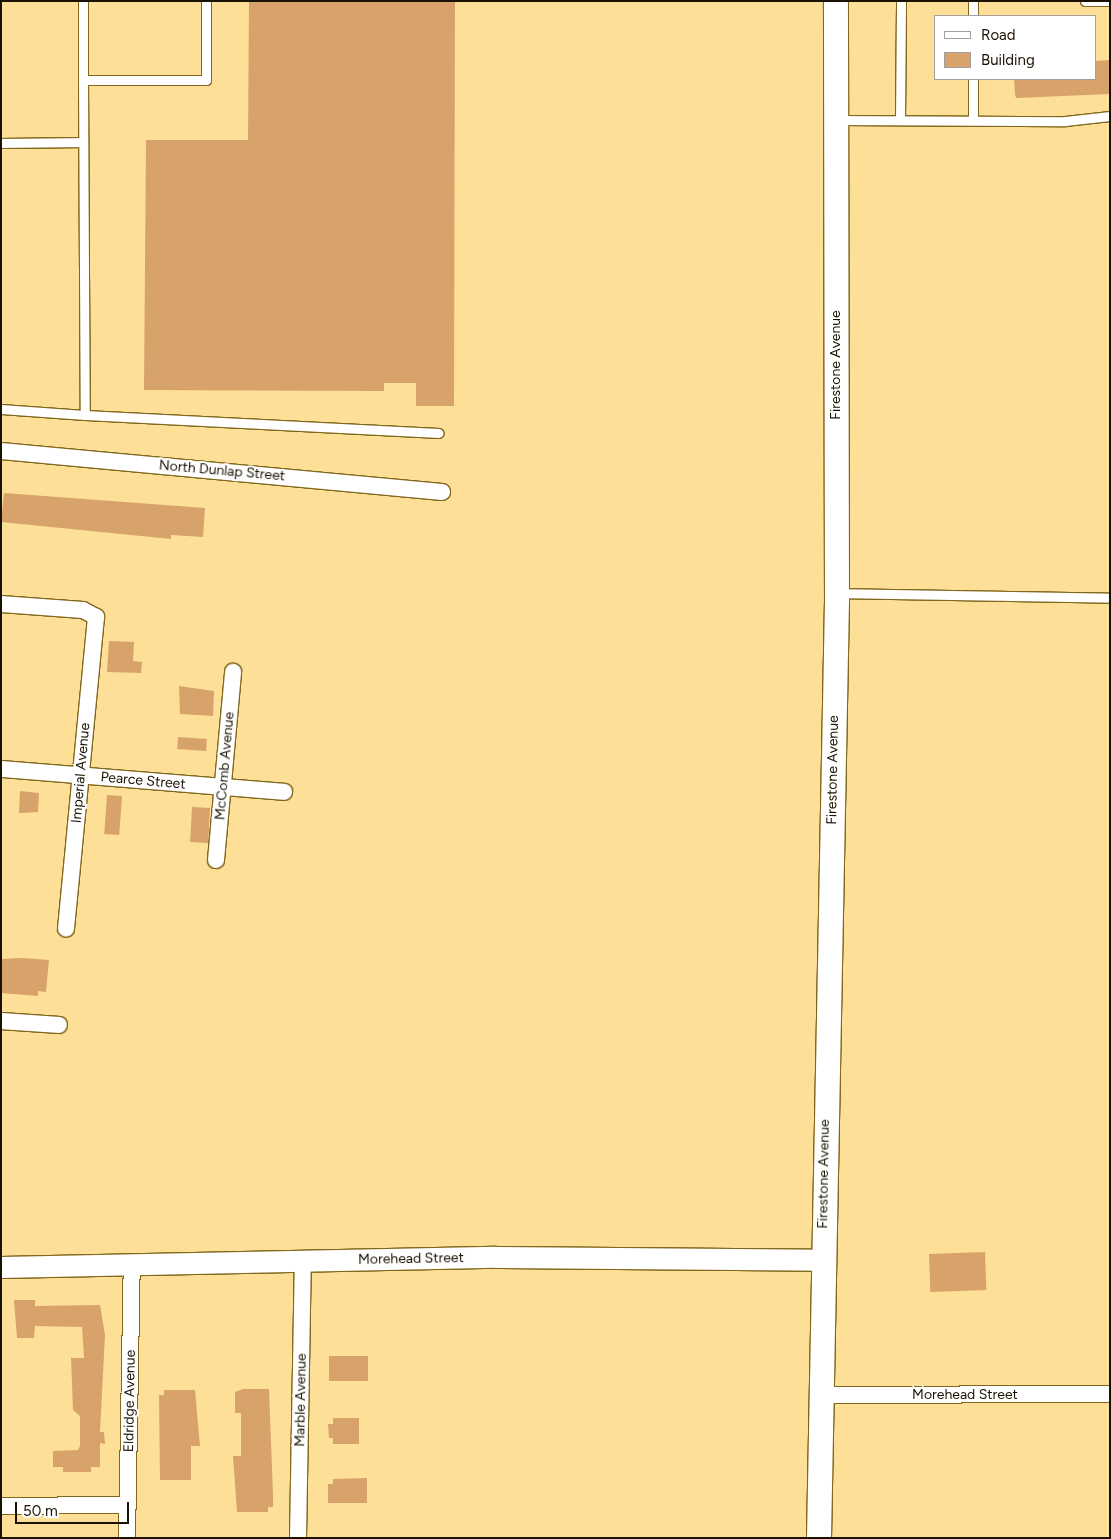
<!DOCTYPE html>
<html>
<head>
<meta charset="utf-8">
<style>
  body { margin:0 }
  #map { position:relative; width:1111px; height:1539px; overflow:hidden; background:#fddf97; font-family:Figtree,sans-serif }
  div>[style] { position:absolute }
  .building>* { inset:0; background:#d7a36a; transform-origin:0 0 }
  .roads { filter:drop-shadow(1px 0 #81671b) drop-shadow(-1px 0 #81671b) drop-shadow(0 1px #81671b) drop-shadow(0 -1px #81671b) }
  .service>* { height:9px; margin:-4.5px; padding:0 4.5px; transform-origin:4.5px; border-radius:4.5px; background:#fff }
  .minor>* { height:16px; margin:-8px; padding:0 8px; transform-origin:8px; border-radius:8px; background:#fff }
  .tertiary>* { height:21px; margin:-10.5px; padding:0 10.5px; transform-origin:10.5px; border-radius:10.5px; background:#fff }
  .secondary>* { height:24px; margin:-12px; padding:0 12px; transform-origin:12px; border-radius:12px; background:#fff }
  span { translate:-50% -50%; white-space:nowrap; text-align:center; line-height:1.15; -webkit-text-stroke:4px #fff; paint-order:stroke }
  .street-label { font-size:14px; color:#1a1200 }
  .frame { position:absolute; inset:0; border:2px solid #1a1200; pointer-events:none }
  .legend { position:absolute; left:934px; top:15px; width:162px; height:65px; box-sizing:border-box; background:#fff; border:1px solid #a3a099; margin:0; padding:6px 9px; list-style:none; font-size:15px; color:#1a1200 }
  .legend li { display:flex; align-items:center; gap:10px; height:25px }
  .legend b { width:25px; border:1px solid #a3a099 }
  .scale { position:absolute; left:15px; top:1502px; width:114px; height:22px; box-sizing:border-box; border:2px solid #1a1200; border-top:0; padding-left:6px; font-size:15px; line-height:18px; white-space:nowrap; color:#1a1200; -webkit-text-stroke:4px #fff; paint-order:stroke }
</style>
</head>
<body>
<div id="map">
  <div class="building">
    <div style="clip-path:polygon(249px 1px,455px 1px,454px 406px,416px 406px,416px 383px,384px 383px,384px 391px,144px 390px,146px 140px,248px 140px)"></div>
    <div style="clip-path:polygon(1110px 60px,1110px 94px,1016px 98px,1015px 94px,1014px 79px,1095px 79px,1095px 61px)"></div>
    <div style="clip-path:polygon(4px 493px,205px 508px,203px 537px,171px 535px,171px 539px,1px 522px)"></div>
    <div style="clip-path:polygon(109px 641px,134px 642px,133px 661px,142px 662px,141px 673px,107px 672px)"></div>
    <div style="clip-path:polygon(179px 686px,214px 691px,213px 716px,180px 714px)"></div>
    <div style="left:178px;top:737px;width:29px;height:12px;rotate:4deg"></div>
    <div style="clip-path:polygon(20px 791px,39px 793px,38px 812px,19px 813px)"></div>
    <div style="left:107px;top:795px;width:15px;height:39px;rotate:4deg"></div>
    <div style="left:192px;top:807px;width:18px;height:35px;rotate:3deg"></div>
    <div style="clip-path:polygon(23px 958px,49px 960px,46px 992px,38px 991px,38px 996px,1px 993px,1px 959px)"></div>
    <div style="left:985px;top:1252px;width:38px;height:56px;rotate:88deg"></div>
    <div style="clip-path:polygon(14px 1300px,35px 1300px,35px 1306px,100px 1305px,105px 1335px,100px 1432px,104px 1432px,105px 1444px,100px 1443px,100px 1467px,91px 1467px,91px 1472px,63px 1472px,63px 1467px,53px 1467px,53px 1451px,78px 1450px,80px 1446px,80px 1416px,73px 1410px,71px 1358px,84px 1358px,82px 1327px,35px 1326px,34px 1338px,17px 1338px)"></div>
    <div style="left:329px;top:1356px;width:39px;height:25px"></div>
    <div style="clip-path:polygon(243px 1389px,269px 1389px,273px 1496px,273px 1507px,268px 1507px,268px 1512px,237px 1512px,233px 1456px,241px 1456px,241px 1413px,235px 1413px,235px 1392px)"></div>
    <div style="clip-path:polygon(164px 1390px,195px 1390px,200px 1446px,191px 1446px,191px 1480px,160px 1480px,159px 1395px,164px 1395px)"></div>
    <div style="clip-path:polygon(333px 1418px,359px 1418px,359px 1444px,333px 1444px,333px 1438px,329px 1438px,328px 1424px,333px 1424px)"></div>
    <div style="clip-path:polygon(367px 1478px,367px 1503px,328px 1503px,328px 1484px,333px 1484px,333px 1479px)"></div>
  </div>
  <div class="roads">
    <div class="service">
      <div style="left:83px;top:1px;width:79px;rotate:90deg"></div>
      <div style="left:206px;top:1px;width:79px;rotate:90deg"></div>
      <div style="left:206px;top:80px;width:123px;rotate:180deg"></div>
      <div style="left:83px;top:80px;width:335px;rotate:89.7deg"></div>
      <div style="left:85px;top:415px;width:354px;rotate:2.9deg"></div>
      <div style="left:973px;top:1px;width:15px;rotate:90deg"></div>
      <div style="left:1085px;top:1px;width:25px"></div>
      <div style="left:973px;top:79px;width:40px;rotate:90deg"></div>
      <div style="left:837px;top:120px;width:228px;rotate:0.3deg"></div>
      <div style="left:1065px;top:121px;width:45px;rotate:-6.3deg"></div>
      <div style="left:900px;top:120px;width:119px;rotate:-89.5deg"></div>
      <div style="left:1px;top:143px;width:82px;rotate:-0.7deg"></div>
      <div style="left:1px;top:409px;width:84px;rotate:4.1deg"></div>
      <div style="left:837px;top:593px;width:273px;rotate:1deg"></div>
    </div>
    <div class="minor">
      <div style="left:1px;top:451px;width:443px;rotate:5.3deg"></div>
      <div style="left:1px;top:604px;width:82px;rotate:4.2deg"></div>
      <div style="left:83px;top:610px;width:15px;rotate:28deg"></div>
      <div style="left:96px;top:617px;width:313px;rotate:95.5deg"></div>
      <div style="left:1px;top:769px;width:284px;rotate:4.6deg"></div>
      <div style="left:216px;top:860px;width:189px;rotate:-84.8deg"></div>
      <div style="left:1px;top:1021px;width:58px;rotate:3.9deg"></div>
      <div style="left:821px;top:1395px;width:289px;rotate:-0.2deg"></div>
      <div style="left:1px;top:1506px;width:127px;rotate:-0.5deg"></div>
      <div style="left:127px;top:1538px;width:273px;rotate:-89deg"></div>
      <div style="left:298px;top:1538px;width:276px;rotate:-89deg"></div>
    </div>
    <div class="tertiary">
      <div style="left:1px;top:1267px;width:494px;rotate:-1.2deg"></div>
      <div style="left:495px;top:1257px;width:327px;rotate:0.5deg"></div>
    </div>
    <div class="secondary">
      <div style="left:819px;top:1538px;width:936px;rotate:-88.9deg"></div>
      <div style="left:837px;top:602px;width:601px;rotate:-90.1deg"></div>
    </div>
  </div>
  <div class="street-label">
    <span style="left:836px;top:365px;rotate:-90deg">Firestone Avenue</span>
    <span style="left:222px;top:471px;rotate:5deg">North Dunlap Street</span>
    <span style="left:225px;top:766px;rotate:-85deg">McComb Avenue</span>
    <span style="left:833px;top:770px;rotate:-89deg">Firestone Avenue</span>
    <span style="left:81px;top:773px;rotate:-85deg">Imperial Avenue</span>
    <span style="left:143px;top:781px;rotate:5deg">Pearce Street</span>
    <span style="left:824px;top:1174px;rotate:-89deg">Firestone Avenue</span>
    <span style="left:411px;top:1259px;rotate:-1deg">Morehead Street</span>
    <span style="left:965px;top:1395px">Morehead Street</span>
    <span style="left:301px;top:1400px;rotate:-89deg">Marble Avenue</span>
    <span style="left:130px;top:1401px;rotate:-89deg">Eldridge Avenue</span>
  </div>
  <div class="frame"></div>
  <ul class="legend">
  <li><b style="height:6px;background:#fff"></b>Road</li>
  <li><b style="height:14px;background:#d7a36a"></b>Building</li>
  </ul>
  <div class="scale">50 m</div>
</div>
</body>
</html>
